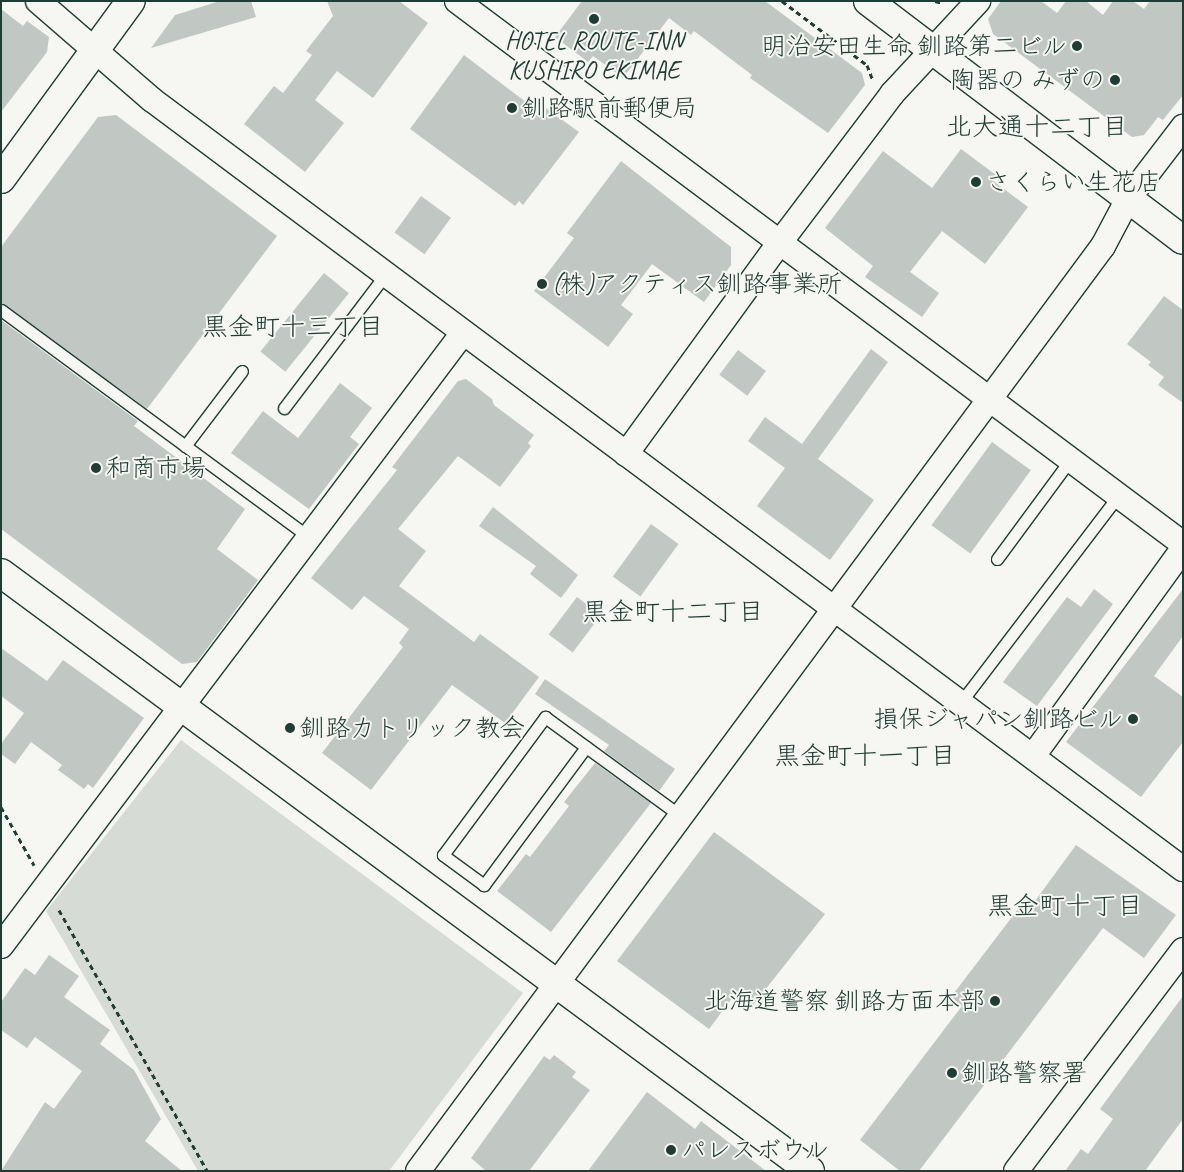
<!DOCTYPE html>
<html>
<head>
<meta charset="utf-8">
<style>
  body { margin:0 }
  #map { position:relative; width:1184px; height:1172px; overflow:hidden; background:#f6f6f2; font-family:Caveat,"Klee One",sans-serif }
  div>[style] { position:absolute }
  .green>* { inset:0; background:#d6dbd6 }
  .building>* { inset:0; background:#c1c8c3; transform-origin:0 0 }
  .path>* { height:3px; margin-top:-1.5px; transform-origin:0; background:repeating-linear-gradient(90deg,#1f3d34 0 5px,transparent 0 9px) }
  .roads { filter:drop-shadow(1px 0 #1f3d34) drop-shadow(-1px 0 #1f3d34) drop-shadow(0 1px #1f3d34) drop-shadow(0 -1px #1f3d34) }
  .lane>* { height:11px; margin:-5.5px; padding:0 5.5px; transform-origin:5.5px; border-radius:5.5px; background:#f6f6f2 }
  .street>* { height:24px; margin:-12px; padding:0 12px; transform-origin:12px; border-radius:12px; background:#f6f6f2 }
  .secondary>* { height:28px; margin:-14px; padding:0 14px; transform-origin:14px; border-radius:14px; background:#f6f6f2 }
  .primary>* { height:28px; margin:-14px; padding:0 14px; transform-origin:14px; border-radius:14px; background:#f6f6f2 }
  .dots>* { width:14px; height:14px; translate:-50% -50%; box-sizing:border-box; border:2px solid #f6f6f2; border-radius:50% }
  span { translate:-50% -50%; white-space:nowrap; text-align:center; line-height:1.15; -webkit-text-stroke:4px #f6f6f2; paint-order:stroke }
  .poi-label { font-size:25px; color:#1f3d34 }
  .right { translate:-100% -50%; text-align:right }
  .left { translate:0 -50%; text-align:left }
  .neighbourhood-label { font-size:26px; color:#1f3d34 }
  .frame { position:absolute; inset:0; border:2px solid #1f3d34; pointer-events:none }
</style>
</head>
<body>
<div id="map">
  <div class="green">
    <div style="clip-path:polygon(181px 740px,523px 993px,389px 1171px,198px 1171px,46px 911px)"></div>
  </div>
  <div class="building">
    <div style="clip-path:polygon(220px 1px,251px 1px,256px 17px,151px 48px,175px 15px)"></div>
    <div style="clip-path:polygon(327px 1px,399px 1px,428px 23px,373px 98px,337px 71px,315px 100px,344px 123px,305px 172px,244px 124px,274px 86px,283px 93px,312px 55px,306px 51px,333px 16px)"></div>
    <div style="clip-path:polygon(582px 1px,765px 1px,862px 73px,865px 85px,828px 133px,750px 78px,752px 75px,694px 31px,691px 35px,669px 18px,623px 78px,593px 56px,588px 62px,555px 37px)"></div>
    <div style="clip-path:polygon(1001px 1px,1041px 1px,1057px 13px,1066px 1px,1086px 1px,1103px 15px,1113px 1px,1133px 1px,1144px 9px,1150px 1px,1183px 1px,1183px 95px,1163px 120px,1158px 117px,1144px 135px,1132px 137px,993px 34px,988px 19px)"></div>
    <div style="clip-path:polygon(1px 9px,23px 26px,27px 21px,49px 37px,47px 52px,1px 112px)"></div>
    <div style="clip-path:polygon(464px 55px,539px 112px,543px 106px,579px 132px,523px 205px,519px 201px,515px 206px,410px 129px)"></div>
    <div style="clip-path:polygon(116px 115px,277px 236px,147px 409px,1px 303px,1px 247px,98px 117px)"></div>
    <div style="clip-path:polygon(961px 149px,996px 175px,992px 180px,1028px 207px,985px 264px,942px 231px,910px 272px,939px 293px,922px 317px,865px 277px,873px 266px,825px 228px,883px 151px,932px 188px)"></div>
    <div style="clip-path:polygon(621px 161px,731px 247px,731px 265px,704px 302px,652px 264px,621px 305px,633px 314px,608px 347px,534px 291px,574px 238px,567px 233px)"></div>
    <div style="left:421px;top:196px;width:37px;height:45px;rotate:36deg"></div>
    <div style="left:324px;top:273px;width:32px;height:101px;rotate:39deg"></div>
    <div style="clip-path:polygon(1164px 296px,1183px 310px,1183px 403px,1158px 385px,1164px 377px,1148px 365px,1151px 362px,1127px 344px)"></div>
    <div style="clip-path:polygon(1px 320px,138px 421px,134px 426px,245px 509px,217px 549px,258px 580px,197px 662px,182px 664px,1px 529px)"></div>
    <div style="clip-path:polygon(871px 349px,888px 362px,818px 459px,874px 500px,830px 560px,757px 506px,785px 468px,748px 441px,765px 417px,802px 444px)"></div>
    <div style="left:738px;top:350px;width:35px;height:31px;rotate:37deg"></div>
    <div style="clip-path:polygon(466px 379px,492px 399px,494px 405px,534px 435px,528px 443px,531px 446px,500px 487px,458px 456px,398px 529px,426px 551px,399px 586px,474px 642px,480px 634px,539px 677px,505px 723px,452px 685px,371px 790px,322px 753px,403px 647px,399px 643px,409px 629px,364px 596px,352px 610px,311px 578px,397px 470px,392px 467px,458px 381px)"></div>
    <div style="clip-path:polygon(340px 383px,372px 408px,350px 437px,359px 444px,309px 509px,231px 453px,263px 411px,298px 438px)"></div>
    <div style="left:992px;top:442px;width:48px;height:103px;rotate:36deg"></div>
    <div style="clip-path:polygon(493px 507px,578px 575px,561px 598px,530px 574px,536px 566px,479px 526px)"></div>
    <div style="left:651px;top:524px;width:34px;height:65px;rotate:36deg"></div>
    <div style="clip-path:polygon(1094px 589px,1113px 604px,1037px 706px,1003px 682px,1067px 597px,1081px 607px)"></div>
    <div style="clip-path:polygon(1183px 589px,1183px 636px,1154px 676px,1183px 697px,1183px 742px,1141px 797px,1066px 742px)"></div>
    <div style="left:577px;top:597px;width:30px;height:47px;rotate:37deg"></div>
    <div style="clip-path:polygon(1px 648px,47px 681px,63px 660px,144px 718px,93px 788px,88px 784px,84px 789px,58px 770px,62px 765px,31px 742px,15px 764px,1px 754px,1px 744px,24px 713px,1px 696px)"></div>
    <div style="clip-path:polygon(545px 679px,675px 769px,659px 791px,604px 751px,609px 745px,535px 694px)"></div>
    <div style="clip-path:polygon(595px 763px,651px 803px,551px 932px,497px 891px,526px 854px,530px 857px,569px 806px,564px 802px)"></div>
    <div style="clip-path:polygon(714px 832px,825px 914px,750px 1009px,733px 997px,709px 1029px,617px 961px)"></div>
    <div style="clip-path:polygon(1076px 845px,1176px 915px,1144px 958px,1103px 928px,919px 1171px,900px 1171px,860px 1140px,962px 1006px,951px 997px,1028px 896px,1035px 901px)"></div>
    <div style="clip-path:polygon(49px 955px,79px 976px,64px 997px,110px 1030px,100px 1044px,134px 1070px,161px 1119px,145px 1141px,182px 1171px,1px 1171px,45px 1102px,54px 1109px,82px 1071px,35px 1037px,27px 1048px,1px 1030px,1px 1002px,25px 968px,35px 975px)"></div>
    <div style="clip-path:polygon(1183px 996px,1183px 1119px,1145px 1171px,1065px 1171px,1081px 1149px,1088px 1154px,1113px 1119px,1100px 1109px)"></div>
    <div style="clip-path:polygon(554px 1055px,576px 1072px,572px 1077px,590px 1090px,529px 1171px,486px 1171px,471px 1158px,544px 1056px,550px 1060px)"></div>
    <div style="clip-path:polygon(647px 1092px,695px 1129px,701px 1121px,766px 1171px,588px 1171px)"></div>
  </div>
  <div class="path">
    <div style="left:782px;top:1px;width:106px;rotate:37deg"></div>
    <div style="left:867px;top:65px;width:17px;rotate:69deg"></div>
    <div style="left:935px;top:1px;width:8px;rotate:14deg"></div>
    <div style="left:1px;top:807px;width:67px;rotate:60.4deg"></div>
    <div style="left:59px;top:910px;width:300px;rotate:60.4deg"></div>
  </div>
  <div class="roads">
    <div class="lane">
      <div style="left:1px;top:310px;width:384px;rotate:36.4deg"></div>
      <div style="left:284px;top:408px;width:167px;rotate:-52.8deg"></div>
      <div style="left:185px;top:446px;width:94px;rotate:-52.8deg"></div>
      <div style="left:997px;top:559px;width:123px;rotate:-53.6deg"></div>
      <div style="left:961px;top:702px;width:259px;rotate:-52.7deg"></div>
      <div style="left:586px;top:747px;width:172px;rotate:126.5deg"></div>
      <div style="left:484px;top:885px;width:51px;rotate:-143.8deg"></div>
      <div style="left:443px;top:855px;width:172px;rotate:-53.5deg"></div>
      <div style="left:545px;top:717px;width:168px;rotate:36.1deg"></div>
    </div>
    <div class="street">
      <div style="left:38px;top:1px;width:150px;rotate:40.9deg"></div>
      <div style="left:151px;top:99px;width:1288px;rotate:36.73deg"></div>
      <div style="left:457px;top:1px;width:907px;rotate:36.79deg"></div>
      <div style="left:626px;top:454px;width:263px;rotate:-54deg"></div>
      <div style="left:781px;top:241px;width:184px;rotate:-52.9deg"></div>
      <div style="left:892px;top:94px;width:127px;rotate:-47.2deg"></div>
      <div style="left:1033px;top:756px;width:256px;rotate:-54.1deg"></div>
      <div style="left:1px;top:946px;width:768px;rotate:-53deg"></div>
      <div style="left:418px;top:1171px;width:1151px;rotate:-53.48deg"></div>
      <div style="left:1103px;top:246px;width:53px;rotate:-62deg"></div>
      <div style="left:1128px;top:199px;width:91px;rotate:-52.6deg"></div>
      <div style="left:1016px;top:1171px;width:277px;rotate:-52.9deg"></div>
    </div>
    <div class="secondary">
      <div style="left:1px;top:179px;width:220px;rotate:-53.9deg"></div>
      <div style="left:1px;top:573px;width:1006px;rotate:36.47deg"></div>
    </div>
    <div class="primary">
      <div style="left:868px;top:1px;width:395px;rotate:37.2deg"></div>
    </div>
  </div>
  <div class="dots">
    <div style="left:594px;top:19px;background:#1f3d34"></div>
    <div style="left:1077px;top:46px;background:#1f3d34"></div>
    <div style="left:1115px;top:80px;background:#1f3d34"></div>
    <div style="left:512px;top:108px;background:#1f3d34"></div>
    <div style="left:976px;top:182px;background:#1f3d34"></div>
    <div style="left:542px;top:284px;background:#1f3d34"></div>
    <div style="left:96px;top:468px;background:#1f3d34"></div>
    <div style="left:1133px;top:719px;background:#1f3d34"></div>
    <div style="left:290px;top:728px;background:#1f3d34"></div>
    <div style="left:995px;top:1001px;background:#1f3d34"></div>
    <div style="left:952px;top:1073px;background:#1f3d34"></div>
    <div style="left:671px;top:1150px;background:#1f3d34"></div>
  </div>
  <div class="poi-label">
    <span style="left:594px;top:56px">HOTEL ROUTE-INN<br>KUSHIRO EKIMAE</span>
    <span class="right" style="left:1067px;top:46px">明治安田生命 釧路第二ビル</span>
    <span class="right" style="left:1105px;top:80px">陶器の みずの</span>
    <span class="left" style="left:522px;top:108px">釧路駅前郵便局</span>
    <span class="left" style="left:986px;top:182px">さくらい生花店</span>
    <span class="left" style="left:552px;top:284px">(株)アクティス釧路事業所</span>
    <span class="left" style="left:106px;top:468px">和商市場</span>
    <span class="right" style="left:1123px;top:719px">損保ジャパン釧路ビル</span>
    <span class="left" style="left:300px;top:728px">釧路カトリック教会</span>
    <span class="right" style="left:985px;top:1001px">北海道警察 釧路方面本部</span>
    <span class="left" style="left:962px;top:1073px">釧路警察署</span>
    <span class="left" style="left:681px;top:1150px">パレスボウル</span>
  </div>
  <div class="neighbourhood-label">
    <span style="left:1037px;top:127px">北大通十二丁目</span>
    <span style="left:293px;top:327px">黒金町十三丁目</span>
    <span style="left:673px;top:612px">黒金町十二丁目</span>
    <span style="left:865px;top:756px">黒金町十一丁目</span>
    <span style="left:1065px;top:906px">黒金町十丁目</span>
  </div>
  <div class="frame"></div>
</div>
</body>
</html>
